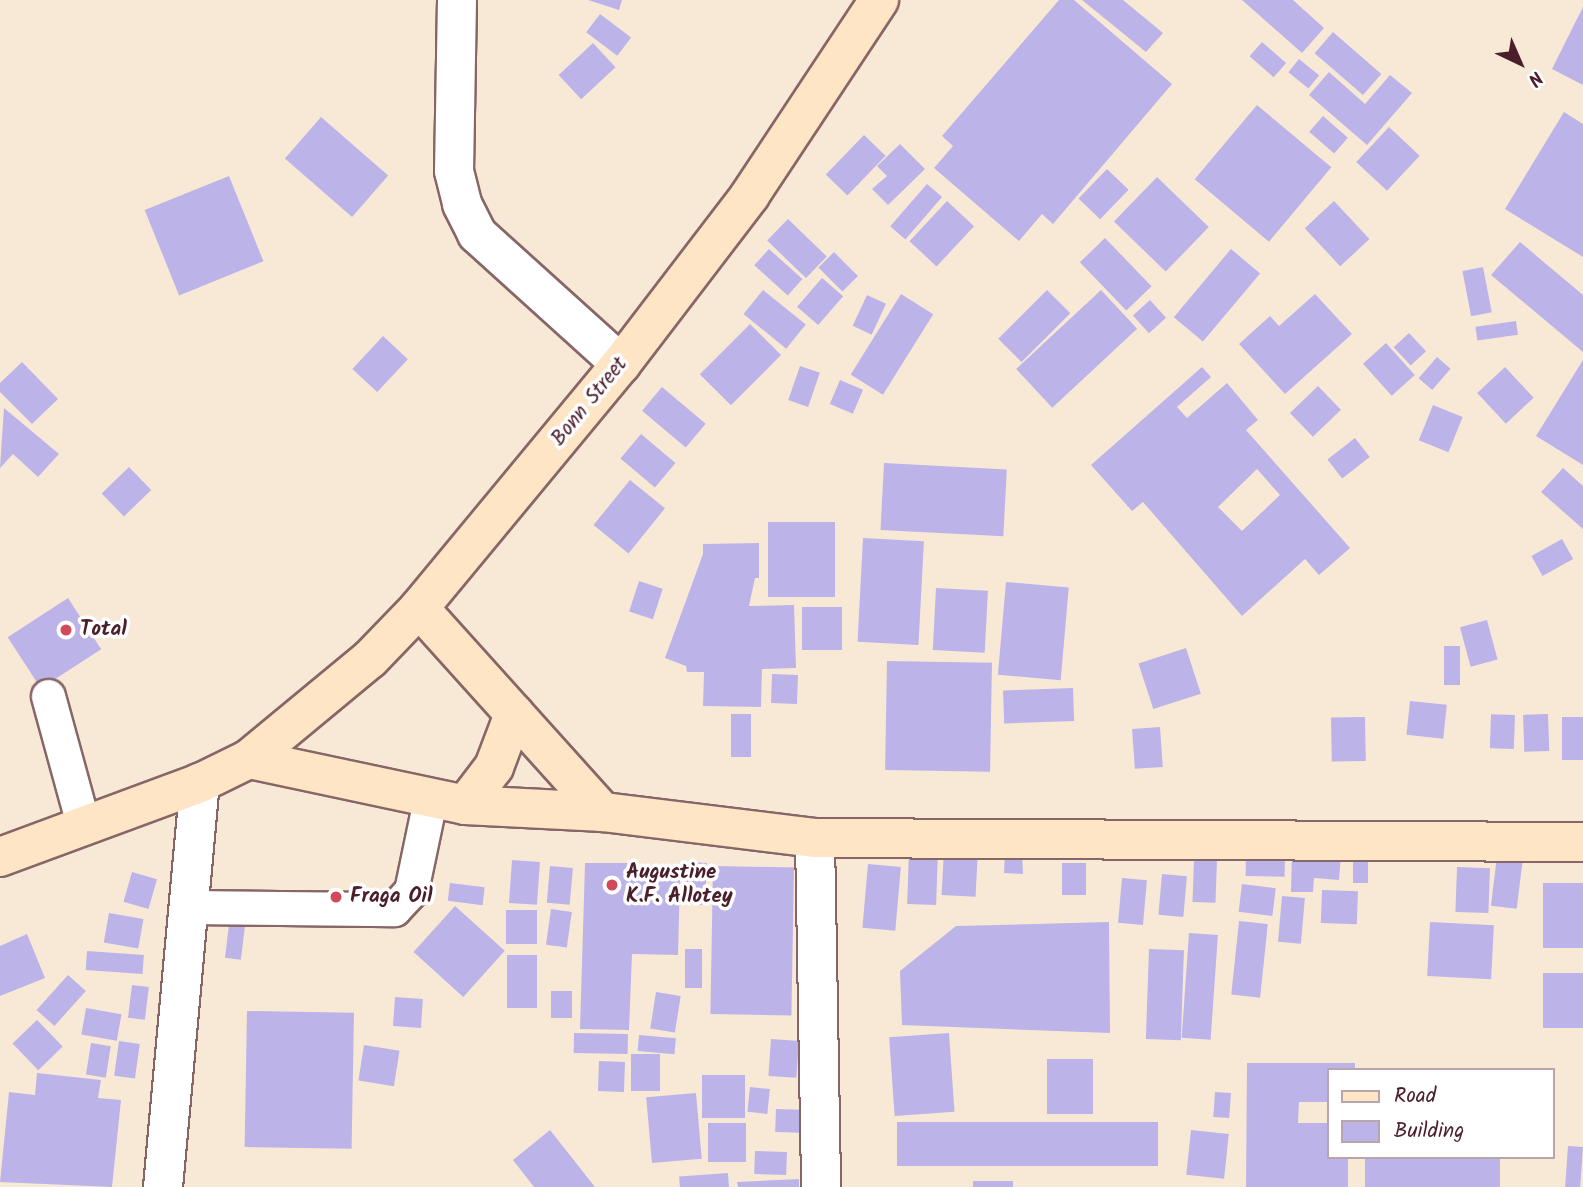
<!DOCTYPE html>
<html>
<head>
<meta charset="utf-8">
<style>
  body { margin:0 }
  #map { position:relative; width:1583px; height:1187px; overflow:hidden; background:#f8e9d7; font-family:Kalam,sans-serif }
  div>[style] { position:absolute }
  .building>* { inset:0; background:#bcb4e9; transform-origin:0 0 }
  .roads { filter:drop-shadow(2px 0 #876667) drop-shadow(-2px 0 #876667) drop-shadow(0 2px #876667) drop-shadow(0 -2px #876667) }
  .lane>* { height:33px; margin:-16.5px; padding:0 16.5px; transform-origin:16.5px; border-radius:16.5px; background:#fff }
  .street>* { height:38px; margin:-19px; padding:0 19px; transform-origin:19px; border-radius:19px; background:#fff }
  .secondary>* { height:38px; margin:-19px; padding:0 19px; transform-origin:19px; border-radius:19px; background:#fde5c5 }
  .dots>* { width:19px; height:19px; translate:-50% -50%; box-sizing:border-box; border:4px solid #fff; border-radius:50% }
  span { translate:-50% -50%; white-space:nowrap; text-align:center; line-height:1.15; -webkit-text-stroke:7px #fff; paint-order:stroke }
  .street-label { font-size:21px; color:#4a1f2b }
  .poi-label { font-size:21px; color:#4a1f2b; font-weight:700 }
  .left { translate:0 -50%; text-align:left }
  .legend { position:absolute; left:1327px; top:1068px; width:228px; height:91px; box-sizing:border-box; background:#fff; border:2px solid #b7a5aa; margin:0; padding:9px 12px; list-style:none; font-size:21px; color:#4a1f2b }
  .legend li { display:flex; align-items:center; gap:14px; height:35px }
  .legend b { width:35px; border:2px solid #b7a5aa }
  .north { position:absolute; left:1485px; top:28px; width:70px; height:70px; -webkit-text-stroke:5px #fff; paint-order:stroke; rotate:136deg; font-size:19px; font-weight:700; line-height:28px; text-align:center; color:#4a1f2b }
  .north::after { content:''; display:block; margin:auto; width:24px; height:32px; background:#4a1f2b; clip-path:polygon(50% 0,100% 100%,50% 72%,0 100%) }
</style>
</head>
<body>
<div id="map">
  <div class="building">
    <div style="clip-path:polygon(588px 0,622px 0,619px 10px)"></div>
    <div style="clip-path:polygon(1059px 0,1074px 0,1172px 84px,1053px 224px,1042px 214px,1019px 241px,934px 168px,953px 146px,942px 136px)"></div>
    <div style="clip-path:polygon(1082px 0,1123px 0,1163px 33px,1146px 52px)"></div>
    <div style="clip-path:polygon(1242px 0,1293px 0,1324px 28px,1302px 53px)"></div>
    <div style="clip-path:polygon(1583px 7px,1583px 85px,1552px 69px)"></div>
    <div style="left:600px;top:14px;width:39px;height:23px;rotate:37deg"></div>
    <div style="left:1333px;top:32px;width:64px;height:28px;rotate:41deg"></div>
    <div style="left:1262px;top:42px;width:32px;height:19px;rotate:41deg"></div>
    <div style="left:593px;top:43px;width:33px;height:47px;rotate:47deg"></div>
    <div style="left:1299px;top:59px;width:26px;height:17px;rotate:39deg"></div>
    <div style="clip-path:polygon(1329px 72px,1365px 104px,1390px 75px,1412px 93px,1367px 145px,1309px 95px)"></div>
    <div style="left:1257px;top:105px;width:97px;height:97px;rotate:40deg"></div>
    <div style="clip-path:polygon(1564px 112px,1583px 124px,1583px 257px,1505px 209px)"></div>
    <div style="left:1323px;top:116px;width:33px;height:21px;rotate:41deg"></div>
    <div style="left:321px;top:117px;width:89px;height:55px;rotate:41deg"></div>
    <div style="left:1389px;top:127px;width:42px;height:48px;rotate:43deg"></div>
    <div style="left:864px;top:135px;width:30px;height:55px;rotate:44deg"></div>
    <div style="clip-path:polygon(900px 144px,925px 169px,888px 205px,872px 189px,887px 176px,877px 166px)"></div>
    <div style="left:1107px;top:169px;width:30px;height:41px;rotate:44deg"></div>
    <div style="left:229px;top:176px;width:92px;height:91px;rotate:68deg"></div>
    <div style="left:1157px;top:177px;width:72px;height:62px;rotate:44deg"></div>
    <div style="left:927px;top:184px;width:20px;height:56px;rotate:41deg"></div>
    <div style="left:947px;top:201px;width:37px;height:55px;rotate:43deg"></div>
    <div style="left:1334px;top:201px;width:52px;height:40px;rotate:47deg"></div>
    <div style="left:788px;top:219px;width:54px;height:30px;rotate:44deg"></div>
    <div style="left:1105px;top:238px;width:67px;height:35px;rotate:46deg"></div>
    <div style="clip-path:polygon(1520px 242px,1583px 295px,1583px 352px,1491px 275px)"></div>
    <div style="left:769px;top:249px;width:45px;height:22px;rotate:42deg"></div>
    <div style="left:1231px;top:249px;width:38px;height:89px;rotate:40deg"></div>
    <div style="left:834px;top:252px;width:34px;height:22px;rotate:45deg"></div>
    <div style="left:1483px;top:267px;width:46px;height:21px;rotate:79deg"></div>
    <div style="left:822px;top:278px;width:28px;height:38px;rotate:41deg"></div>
    <div style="left:763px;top:290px;width:55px;height:31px;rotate:39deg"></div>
    <div style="left:1047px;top:290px;width:33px;height:69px;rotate:45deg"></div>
    <div style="left:1101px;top:290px;width:53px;height:116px;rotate:47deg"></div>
    <div style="left:901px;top:294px;width:38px;height:95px;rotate:32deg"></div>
    <div style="clip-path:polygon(1315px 294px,1352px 334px,1285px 394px,1239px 344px,1270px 316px,1279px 326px)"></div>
    <div style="left:867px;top:295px;width:21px;height:34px;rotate:25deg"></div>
    <div style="left:1150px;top:300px;width:24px;height:23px;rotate:48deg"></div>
    <div style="left:1516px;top:321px;width:14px;height:41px;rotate:82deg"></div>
    <div style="left:750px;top:324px;width:44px;height:71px;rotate:45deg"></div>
    <div style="left:1409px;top:333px;width:25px;height:21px;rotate:47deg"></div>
    <div style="left:383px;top:336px;width:34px;height:45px;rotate:43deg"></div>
    <div style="left:1386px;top:343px;width:43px;height:31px;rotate:48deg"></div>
    <div style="left:1437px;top:357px;width:18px;height:28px;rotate:41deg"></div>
    <div style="clip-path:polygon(1583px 360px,1583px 465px,1536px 436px)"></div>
    <div style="clip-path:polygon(22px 362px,58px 399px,32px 424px,0 392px,0 383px)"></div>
    <div style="left:800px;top:366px;width:21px;height:36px;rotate:19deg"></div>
    <div style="clip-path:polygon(evenodd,1202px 367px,1211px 377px,1177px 407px,1187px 418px,1227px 383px,1258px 420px,1246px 430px,1350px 548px,1319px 575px,1305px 559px,1242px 616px,1143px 502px,1132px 511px,1091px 465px,1202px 367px,1257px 469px,1280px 495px,1242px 531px,1218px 507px,1257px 469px)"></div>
    <div style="left:1505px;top:367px;width:42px;height:38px;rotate:47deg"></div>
    <div style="left:840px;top:380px;width:25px;height:26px;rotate:23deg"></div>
    <div style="left:1318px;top:386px;width:33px;height:39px;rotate:46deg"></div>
    <div style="left:662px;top:387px;width:57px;height:31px;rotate:40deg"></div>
    <div style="left:1433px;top:405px;width:32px;height:38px;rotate:22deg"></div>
    <div style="clip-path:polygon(4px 408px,59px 454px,38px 477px,13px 454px,0 468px)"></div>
    <div style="left:641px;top:434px;width:45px;height:32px;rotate:40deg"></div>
    <div style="left:1355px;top:438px;width:24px;height:35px;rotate:52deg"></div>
    <div style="left:884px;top:463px;width:123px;height:67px;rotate:3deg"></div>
    <div style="left:129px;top:467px;width:32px;height:38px;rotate:46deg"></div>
    <div style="clip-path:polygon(1563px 468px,1583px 486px,1583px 529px,1541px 492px)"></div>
    <div style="left:630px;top:480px;width:45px;height:58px;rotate:39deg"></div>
    <div style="left:768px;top:522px;width:67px;height:75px"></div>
    <div style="left:863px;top:538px;width:61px;height:104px;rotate:3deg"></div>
    <div style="left:1562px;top:539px;width:23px;height:35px;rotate:61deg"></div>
    <div style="clip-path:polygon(759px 543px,759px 578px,755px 578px,749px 606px,794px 605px,796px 668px,762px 669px,761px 707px,703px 706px,704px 672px,687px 672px,686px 666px,665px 658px,703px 554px,703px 544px)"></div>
    <div style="left:639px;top:581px;width:25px;height:32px;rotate:18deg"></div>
    <div style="left:1006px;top:582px;width:63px;height:93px;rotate:5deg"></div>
    <div style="left:936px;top:588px;width:52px;height:62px;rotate:3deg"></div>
    <div style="left:68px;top:598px;width:61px;height:72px;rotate:57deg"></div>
    <div style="left:802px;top:607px;width:40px;height:43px"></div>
    <div style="left:1487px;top:620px;width:41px;height:28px;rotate:75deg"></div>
    <div style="left:1444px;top:646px;width:16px;height:39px"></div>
    <div style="left:1186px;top:648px;width:48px;height:50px;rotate:72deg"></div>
    <div style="left:887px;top:661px;width:105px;height:109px;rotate:1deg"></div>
    <div style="left:772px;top:674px;width:26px;height:29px;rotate:2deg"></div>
    <div style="left:1073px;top:688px;width:33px;height:70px;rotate:88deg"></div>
    <div style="left:1410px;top:701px;width:37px;height:34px;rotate:6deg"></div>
    <div style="left:731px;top:714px;width:20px;height:43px"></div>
    <div style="left:1548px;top:714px;width:37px;height:25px;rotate:88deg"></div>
    <div style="left:1515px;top:715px;width:34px;height:24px;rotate:92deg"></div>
    <div style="left:1365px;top:717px;width:44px;height:34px;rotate:89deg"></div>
    <div style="left:1562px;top:717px;width:21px;height:43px"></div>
    <div style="left:1160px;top:727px;width:40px;height:28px;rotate:86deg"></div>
    <div style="left:944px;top:849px;width:34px;height:46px;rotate:3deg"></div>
    <div style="clip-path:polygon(1292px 850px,1341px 855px,1339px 880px,1314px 878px,1313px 892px,1291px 892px)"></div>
    <div style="left:909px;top:851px;width:29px;height:53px;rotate:2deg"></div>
    <div style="clip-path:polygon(1005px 852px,1022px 852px,1023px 874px,1004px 873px)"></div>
    <div style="left:1246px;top:852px;width:39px;height:24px;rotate:1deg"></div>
    <div style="left:1497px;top:856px;width:26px;height:50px;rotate:7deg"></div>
    <div style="left:1194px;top:859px;width:23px;height:43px;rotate:2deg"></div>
    <div style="left:512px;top:860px;width:28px;height:43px;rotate:4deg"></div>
    <div style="left:687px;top:862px;width:20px;height:42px;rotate:3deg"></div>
    <div style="left:1353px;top:862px;width:15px;height:21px"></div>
    <div style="clip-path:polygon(585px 863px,634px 863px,634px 878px,680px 879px,678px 955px,632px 954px,629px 1030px,580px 1029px)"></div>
    <div style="left:1062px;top:863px;width:24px;height:32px"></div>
    <div style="left:868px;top:864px;width:33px;height:64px;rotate:5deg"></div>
    <div style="left:550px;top:866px;width:23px;height:37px;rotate:5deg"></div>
    <div style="left:713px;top:866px;width:81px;height:148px;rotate:1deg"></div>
    <div style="left:1457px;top:867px;width:33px;height:45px;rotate:2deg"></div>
    <div style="left:132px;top:872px;width:26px;height:31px;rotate:16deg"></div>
    <div style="left:1162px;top:874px;width:25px;height:41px;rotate:5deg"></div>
    <div style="left:1122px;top:878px;width:25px;height:45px;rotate:5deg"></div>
    <div style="left:450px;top:883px;width:35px;height:18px;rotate:7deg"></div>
    <div style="left:1583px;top:883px;width:65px;height:40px;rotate:90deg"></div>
    <div style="left:1242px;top:884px;width:34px;height:28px;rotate:7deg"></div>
    <div style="left:1322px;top:890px;width:36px;height:33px;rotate:2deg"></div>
    <div style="left:1282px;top:896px;width:23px;height:46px;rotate:5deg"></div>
    <div style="left:455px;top:906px;width:67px;height:62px;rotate:42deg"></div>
    <div style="left:551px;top:909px;width:21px;height:36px;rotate:8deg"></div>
    <div style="left:537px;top:910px;width:34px;height:31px;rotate:90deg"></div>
    <div style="left:109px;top:913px;width:35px;height:30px;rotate:10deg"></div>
    <div style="left:1239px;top:921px;width:29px;height:74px;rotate:6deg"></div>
    <div style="clip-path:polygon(1109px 922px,1110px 1033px,902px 1025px,900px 971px,956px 926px)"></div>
    <div style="left:1430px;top:922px;width:64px;height:54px;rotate:3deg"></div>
    <div style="left:229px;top:925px;width:16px;height:33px;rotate:7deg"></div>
    <div style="left:1189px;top:933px;width:29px;height:105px;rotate:4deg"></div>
    <div style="clip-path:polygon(27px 934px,45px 978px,0 996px,0 946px)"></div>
    <div style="left:685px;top:949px;width:17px;height:39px"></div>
    <div style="left:1149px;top:949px;width:35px;height:90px;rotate:2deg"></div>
    <div style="left:87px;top:951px;width:57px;height:19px;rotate:4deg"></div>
    <div style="left:507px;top:955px;width:30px;height:53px"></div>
    <div style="left:1543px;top:973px;width:40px;height:55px"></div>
    <div style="left:68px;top:975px;width:24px;height:47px;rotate:42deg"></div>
    <div style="left:132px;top:985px;width:17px;height:33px;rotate:7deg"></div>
    <div style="left:551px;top:991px;width:21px;height:27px"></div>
    <div style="left:656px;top:992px;width:25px;height:37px;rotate:9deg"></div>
    <div style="left:395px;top:997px;width:28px;height:29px;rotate:4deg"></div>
    <div style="left:86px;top:1008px;width:36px;height:27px;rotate:10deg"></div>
    <div style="left:247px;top:1011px;width:107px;height:136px;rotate:1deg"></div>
    <div style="left:37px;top:1020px;width:37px;height:34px;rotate:46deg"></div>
    <div style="left:574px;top:1033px;width:54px;height:20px;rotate:1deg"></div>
    <div style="left:949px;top:1033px;width:79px;height:60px;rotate:86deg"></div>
    <div style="left:639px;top:1035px;width:37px;height:16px;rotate:5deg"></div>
    <div style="left:771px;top:1039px;width:28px;height:37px;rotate:4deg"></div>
    <div style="left:119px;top:1041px;width:21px;height:35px;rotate:8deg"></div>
    <div style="left:91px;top:1043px;width:20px;height:32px;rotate:9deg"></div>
    <div style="left:364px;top:1045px;width:36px;height:36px;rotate:9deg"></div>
    <div style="left:631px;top:1054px;width:29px;height:37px"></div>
    <div style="left:1047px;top:1059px;width:46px;height:55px"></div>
    <div style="left:599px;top:1061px;width:26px;height:30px;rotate:2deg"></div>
    <div style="clip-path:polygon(1247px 1063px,1355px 1063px,1355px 1070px,1329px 1070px,1329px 1102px,1299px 1102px,1298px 1123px,1329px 1123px,1329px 1157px,1348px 1157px,1348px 1187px,1246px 1187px)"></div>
    <div style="clip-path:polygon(37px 1073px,101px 1080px,98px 1098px,121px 1100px,112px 1187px,0 1182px,9px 1092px,35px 1095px)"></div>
    <div style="left:745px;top:1075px;width:43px;height:43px;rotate:90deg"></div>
    <div style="left:750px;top:1087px;width:20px;height:25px;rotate:6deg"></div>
    <div style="left:1215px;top:1092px;width:16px;height:25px;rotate:4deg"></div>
    <div style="left:696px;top:1093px;width:66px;height:50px;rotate:85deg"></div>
    <div style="left:776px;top:1109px;width:25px;height:23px;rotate:2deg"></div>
    <div style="left:1158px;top:1122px;width:44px;height:261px;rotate:90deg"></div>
    <div style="left:708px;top:1123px;width:38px;height:39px"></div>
    <div style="clip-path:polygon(550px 1130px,595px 1187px,534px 1187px,513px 1160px)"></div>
    <div style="left:1191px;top:1130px;width:38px;height:45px;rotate:6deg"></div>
    <div style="left:1568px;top:1146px;width:15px;height:41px;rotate:4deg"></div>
    <div style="left:755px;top:1151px;width:32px;height:23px;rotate:2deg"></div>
    <div style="left:1365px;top:1157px;width:135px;height:30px"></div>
    <div style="left:728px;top:1173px;width:14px;height:49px;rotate:86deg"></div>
    <div style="clip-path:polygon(799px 1179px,799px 1187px,738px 1187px,737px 1182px)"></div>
    <div style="left:973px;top:1181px;width:40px;height:6px"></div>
  </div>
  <div class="roads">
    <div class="lane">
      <div style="left:48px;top:696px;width:133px;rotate:74.7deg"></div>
      <div style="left:189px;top:907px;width:205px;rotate:0.6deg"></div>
      <div style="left:394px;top:909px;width:25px;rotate:-47deg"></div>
      <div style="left:411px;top:891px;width:93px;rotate:-78.2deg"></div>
    </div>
    <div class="street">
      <div style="left:457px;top:0;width:171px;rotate:91deg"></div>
      <div style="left:454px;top:171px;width:34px;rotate:76deg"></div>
      <div style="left:462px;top:204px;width:34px;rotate:63deg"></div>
      <div style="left:477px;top:234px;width:194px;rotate:42.1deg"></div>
      <div style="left:815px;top:838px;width:349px;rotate:89deg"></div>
      <div style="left:163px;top:1187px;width:406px;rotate:-84.8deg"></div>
    </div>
    <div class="secondary">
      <div style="left:419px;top:608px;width:275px;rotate:48deg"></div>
      <div style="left:249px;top:759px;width:221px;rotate:12deg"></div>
      <div style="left:465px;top:805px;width:138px;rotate:2.9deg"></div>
      <div style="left:603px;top:812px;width:214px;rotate:7deg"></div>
      <div style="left:815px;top:838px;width:768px;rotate:0.3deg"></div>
      <div style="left:465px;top:805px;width:48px;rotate:-52.7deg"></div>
      <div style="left:494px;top:767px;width:57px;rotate:-69.3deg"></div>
      <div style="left:0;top:857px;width:213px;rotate:-20.3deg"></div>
      <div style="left:200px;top:783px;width:55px;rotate:-26.1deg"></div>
      <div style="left:249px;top:759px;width:157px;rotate:-39.6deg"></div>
      <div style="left:370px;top:659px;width:71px;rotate:-46.1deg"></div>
      <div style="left:419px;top:608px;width:317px;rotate:-50.4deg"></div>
      <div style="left:621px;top:364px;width:213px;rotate:-52.6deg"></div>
      <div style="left:750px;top:195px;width:234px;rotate:-56.5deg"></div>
    </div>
  </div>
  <div class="dots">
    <div style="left:66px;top:630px;background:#d1495b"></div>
    <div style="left:612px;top:885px;background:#d1495b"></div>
    <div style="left:336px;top:897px;background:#d1495b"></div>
  </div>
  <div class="street-label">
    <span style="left:590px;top:402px;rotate:-51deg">Bonn Street</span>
  </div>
  <div class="poi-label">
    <span class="left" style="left:80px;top:630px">Total</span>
    <span class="left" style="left:626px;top:885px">Augustine<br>K.F. Allotey</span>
    <span class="left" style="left:350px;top:897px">Fraga Oil</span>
  </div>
  <ul class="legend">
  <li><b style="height:9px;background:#fde5c5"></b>Road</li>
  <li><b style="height:19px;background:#bcb4e9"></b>Building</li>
  </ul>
  <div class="north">N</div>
</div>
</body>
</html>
